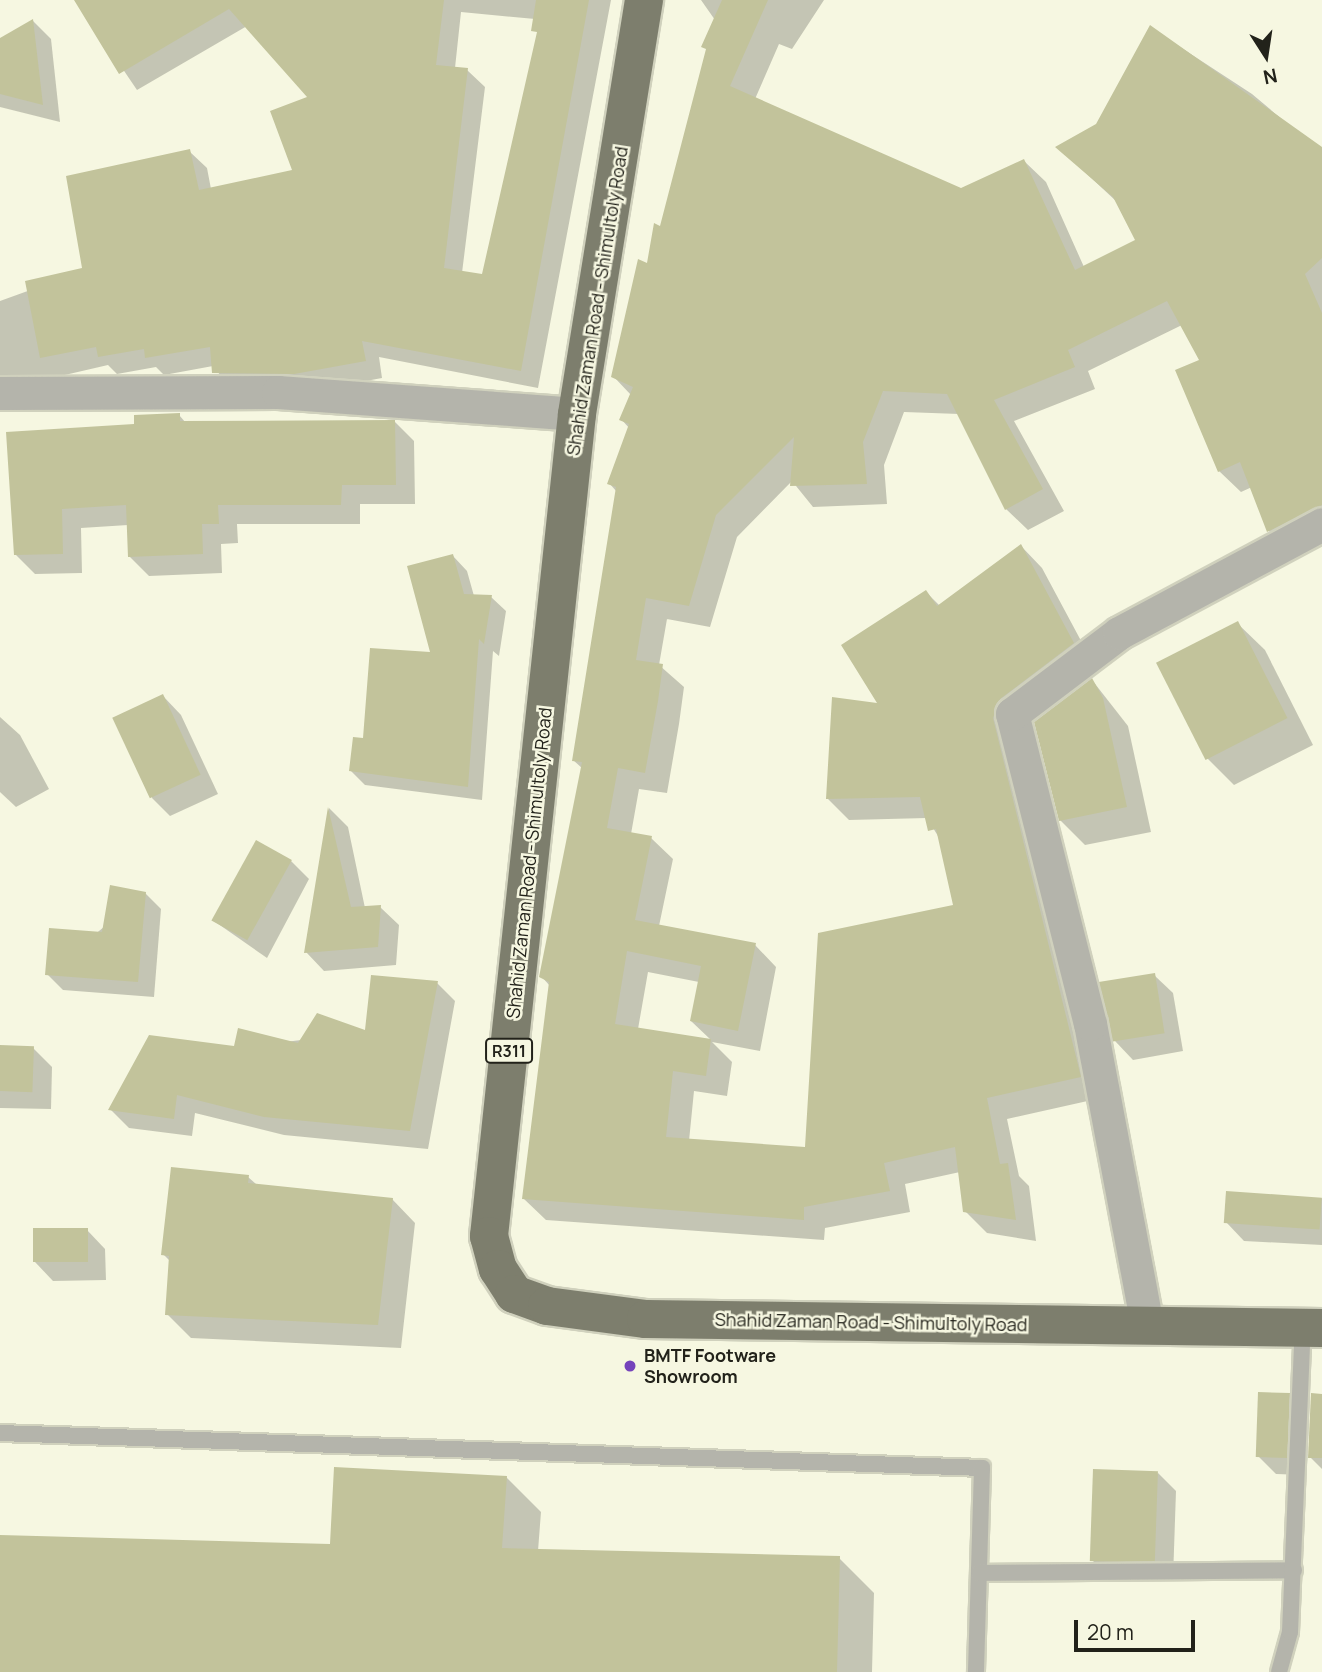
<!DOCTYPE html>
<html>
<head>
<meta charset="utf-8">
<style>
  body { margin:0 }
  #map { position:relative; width:1322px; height:1672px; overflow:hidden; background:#f6f7e1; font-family:Manrope,sans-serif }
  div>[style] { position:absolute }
  .shadow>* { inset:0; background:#0003 }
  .building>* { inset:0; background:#c2c39b; transform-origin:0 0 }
  .roads { filter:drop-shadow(2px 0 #d0d1bd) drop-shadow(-2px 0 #d0d1bd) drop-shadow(0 2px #d0d1bd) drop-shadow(0 -2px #d0d1bd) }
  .service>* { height:16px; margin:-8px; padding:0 8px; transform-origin:8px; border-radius:8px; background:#b4b4ab }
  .minor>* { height:33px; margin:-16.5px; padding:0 16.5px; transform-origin:16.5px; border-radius:16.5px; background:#b4b4ab }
  .primary>* { height:38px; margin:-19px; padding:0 19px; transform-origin:19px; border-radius:19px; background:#7d7e6d }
  .dots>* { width:19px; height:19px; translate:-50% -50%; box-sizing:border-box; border:4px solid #f6f7e1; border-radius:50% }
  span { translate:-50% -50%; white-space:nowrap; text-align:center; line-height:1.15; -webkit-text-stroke:5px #f6f7e1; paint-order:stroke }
  .shield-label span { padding:2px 5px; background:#f6f7e1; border:2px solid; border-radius:5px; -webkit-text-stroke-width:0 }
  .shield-label { font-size:16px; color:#22221a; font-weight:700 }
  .street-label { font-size:18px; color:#22221a }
  .poi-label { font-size:18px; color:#22221a; font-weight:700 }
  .left { translate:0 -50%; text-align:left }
  .north { position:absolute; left:1231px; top:21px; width:70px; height:70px; -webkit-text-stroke:5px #f6f7e1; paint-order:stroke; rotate:168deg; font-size:19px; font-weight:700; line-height:28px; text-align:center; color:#22221a }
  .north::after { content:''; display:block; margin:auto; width:24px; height:32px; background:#22221a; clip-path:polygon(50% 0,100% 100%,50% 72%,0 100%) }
  .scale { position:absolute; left:1074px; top:1620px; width:121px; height:32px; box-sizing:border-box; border:4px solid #22221a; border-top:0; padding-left:9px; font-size:21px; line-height:24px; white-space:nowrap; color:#22221a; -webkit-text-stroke:5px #f6f7e1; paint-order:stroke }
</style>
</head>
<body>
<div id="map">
  <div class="shadow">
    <div style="clip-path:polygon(evenodd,76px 0,611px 0,538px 388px,379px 357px,382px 378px,312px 391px,232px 390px,213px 366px,164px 375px,156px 367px,117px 374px,108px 365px,0 390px,0 301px,83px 271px,189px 151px,207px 168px,211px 189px,295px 171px,310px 98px,247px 26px,137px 90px,76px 0,461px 12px,535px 19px,538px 36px,484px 276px,462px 273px,485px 87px,467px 70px,455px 68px,461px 12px)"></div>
    <div style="clip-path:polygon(evenodd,701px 0,824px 0,792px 49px,779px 44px,755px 99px,961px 190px,1024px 161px,1046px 182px,1084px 267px,1137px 241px,1117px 202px,1058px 147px,1098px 125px,1151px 28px,1252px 94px,1322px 153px,1322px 535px,1290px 552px,1269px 531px,1252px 487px,1241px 492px,1219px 471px,1201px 361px,1182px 325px,1088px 371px,1095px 389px,1014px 421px,1064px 511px,1028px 530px,1006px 509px,959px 414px,904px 412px,884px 465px,887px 504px,813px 507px,792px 481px,737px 537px,710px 627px,667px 619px,659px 665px,684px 687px,679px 724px,667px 793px,639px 789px,631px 834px,651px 838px,673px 859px,659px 926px,755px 945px,776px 967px,760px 1051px,712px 1042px,732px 1062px,727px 1096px,694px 1091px,689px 1141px,807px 1149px,956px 906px,941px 841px,927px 818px,849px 820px,828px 799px,881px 705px,926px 592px,940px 606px,1021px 546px,1042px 568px,1094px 665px,1014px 730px,1101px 1098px,1007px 1119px,1019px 1176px,1029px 1186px,1036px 1241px,987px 1233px,965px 1211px,960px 1172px,905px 1184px,910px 1212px,825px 1228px,824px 1240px,546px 1220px,524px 1199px,550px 986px,541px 976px,583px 769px,573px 760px,617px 492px,609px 483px,630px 429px,621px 419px,631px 395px,613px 376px,661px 229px,715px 20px,701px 0,648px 972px,699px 982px,691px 1021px,711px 1040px,638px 1029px,648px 972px)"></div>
    <div style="clip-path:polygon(33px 21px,51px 39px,60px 122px,0 107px,0 40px)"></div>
    <div style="clip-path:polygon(179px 415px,186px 423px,395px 422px,414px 441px,415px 504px,360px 504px,360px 524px,237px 524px,238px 543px,221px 544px,222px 573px,149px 576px,129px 556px,128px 525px,81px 528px,82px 573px,35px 574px,15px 554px,136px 426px)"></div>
    <div style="clip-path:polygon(453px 556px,467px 571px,474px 596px,491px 597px,506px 611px,499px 656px,493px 651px,482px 800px,365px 785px,351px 771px,364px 740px,432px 654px)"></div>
    <div style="clip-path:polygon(1237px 623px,1265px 650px,1313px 745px,1234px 785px,1207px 758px)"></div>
    <div style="clip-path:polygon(1092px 680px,1128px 726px,1151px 832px,1085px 845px,1060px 820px)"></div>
    <div style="clip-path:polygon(163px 696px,181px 715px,218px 794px,170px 816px,152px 798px)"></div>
    <div style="clip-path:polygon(0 717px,20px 735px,49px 789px,16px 807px,0 792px)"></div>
    <div style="clip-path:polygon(329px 808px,348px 827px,365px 908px,380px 907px,399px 925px,396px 965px,324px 971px,306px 952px)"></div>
    <div style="clip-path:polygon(291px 861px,309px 879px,267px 958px,214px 921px)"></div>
    <div style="clip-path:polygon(145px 893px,161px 909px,154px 997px,63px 990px,47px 974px)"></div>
    <div style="clip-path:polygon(1154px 975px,1173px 993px,1183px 1051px,1133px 1060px,1115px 1041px)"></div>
    <div style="clip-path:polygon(437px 983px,455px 1001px,428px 1149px,284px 1135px,195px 1113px,192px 1136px,129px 1128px,111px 1110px,235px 1048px,367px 1032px)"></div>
    <div style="clip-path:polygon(0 1047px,33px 1048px,52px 1067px,51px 1109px,0 1108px)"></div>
    <div style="clip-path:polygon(248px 1177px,257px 1185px,392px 1199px,415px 1223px,401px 1348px,191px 1338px,167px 1314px,170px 1261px,163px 1254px)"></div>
    <div style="clip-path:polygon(1322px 1198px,1322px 1245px,1244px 1241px,1226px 1222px)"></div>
    <div style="clip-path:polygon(87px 1230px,105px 1249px,106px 1280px,53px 1281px,35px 1262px)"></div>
    <div style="clip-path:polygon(1289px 1395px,1307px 1413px,1305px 1475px,1276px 1474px,1258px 1456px)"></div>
    <div style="clip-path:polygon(1322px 1395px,1322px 1469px,1310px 1457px)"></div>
    <div style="clip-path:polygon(1158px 1473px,1176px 1491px,1173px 1579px,1111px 1579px,1092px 1560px)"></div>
    <div style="clip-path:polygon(506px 1477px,541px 1512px,538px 1551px,839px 1558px,874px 1593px,872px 1672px,0 1672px,0 1537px,332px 1545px)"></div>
  </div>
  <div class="building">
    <div style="clip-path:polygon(74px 0,444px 0,436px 65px,468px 68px,444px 268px,482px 274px,537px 32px,531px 31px,536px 0,589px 0,521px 371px,362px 341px,366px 361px,294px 374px,212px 373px,210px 347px,145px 358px,144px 349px,98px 357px,96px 347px,40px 358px,25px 281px,82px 268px,66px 176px,190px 149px,199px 190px,292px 170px,270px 111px,307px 97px,229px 9px,119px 74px)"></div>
    <div style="clip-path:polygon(722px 0,768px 0,730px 86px,961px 188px,1024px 159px,1075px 270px,1135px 240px,1113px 197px,1055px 147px,1096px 124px,1150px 25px,1322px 147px,1322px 258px,1305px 274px,1322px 313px,1322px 505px,1267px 532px,1240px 462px,1218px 472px,1175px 370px,1199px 360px,1167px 301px,1068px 350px,1075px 367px,994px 400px,1043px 489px,1005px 510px,947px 394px,883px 391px,863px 442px,867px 484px,790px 486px,794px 437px,716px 515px,689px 606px,646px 598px,636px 660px,663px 664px,658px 701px,645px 773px,618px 768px,607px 828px,652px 836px,635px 920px,756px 943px,738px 1031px,690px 1021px,701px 966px,627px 951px,615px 1024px,711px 1039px,706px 1076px,673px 1071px,666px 1137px,805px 1147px,818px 933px,953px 905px,936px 829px,928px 831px,920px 797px,826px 799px,832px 697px,877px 703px,841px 645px,926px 590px,937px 606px,1021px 544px,1074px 643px,1000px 699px,993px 718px,1081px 1077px,987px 1098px,1000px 1164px,1008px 1163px,1016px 1220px,963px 1212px,955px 1147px,884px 1163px,890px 1191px,804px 1207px,804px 1220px,522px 1199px,549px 982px,539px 977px,582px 762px,572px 761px,616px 487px,607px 484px,629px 424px,619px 420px,633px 387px,611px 377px,638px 259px,647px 263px,654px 223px,660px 226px,706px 49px,701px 47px)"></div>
    <div style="clip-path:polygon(33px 19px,43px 105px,0 94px,0 38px)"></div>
    <div style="clip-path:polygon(180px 413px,180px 421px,395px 420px,396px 485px,342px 485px,341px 505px,218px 505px,219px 524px,202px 524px,203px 554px,128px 557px,126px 505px,62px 509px,63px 554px,14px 555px,6px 432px,134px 424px,134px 415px)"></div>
    <div style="clip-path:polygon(453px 554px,464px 594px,492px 595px,484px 644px,479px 639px,468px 787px,349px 771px,353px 737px,363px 738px,370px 648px,430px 652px,407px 566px)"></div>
    <div style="left:1238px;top:621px;width:109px;height:92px;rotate:63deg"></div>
    <div style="clip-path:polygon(1092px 678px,1103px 698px,1127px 807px,1059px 821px,1034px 722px)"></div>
    <div style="left:163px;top:694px;width:89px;height:56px;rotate:65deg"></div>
    <div style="clip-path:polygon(328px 807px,351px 907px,381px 905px,378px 947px,304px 953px)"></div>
    <div style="left:256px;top:840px;width:41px;height:92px;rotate:29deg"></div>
    <div style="clip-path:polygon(110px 885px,146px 892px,138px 982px,45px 975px,49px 928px,102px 932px)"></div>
    <div style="left:1155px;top:973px;width:61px;height:57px;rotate:81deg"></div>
    <div style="clip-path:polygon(371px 975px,438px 981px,410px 1131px,264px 1117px,177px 1095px,174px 1119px,108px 1110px,149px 1035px,234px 1046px,238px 1028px,298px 1043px,317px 1013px,365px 1030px)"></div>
    <div style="left:0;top:1045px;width:34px;height:46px;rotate:2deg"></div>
    <div style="clip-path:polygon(171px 1167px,249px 1175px,248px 1183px,393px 1198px,378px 1325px,165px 1315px,169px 1256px,161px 1255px)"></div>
    <div style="left:1226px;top:1191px;width:96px;height:32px;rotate:4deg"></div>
    <div style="left:88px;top:1228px;width:34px;height:55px;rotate:90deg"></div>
    <div style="left:1258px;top:1392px;width:32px;height:65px;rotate:2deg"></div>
    <div style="clip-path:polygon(1311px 1393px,1322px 1394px,1322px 1458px,1308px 1458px)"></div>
    <div style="clip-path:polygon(334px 1467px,507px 1476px,502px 1548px,840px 1556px,837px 1672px,0 1672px,0 1535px,330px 1544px)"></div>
    <div style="left:1093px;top:1469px;width:65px;height:92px;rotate:2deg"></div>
  </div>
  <div class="roads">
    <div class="service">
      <div style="left:0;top:1433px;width:983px;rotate:2.04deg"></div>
      <div style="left:982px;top:1468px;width:204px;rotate:91.7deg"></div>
      <div style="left:979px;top:1573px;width:315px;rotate:-0.5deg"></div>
      <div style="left:1279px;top:1672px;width:41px;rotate:-74.6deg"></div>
      <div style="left:1290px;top:1632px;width:305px;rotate:-87.6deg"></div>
    </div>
    <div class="minor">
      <div style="left:0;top:393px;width:278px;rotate:-0.2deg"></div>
      <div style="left:278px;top:392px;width:300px;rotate:4.2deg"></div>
      <div style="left:1147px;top:1325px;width:306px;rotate:-100.7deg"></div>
      <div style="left:1090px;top:1024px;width:320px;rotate:-104.1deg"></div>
      <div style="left:1012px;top:714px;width:134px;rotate:-37.1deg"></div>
      <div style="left:1119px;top:633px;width:230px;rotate:-28.2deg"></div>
    </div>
    <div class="primary">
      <div style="left:644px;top:0;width:419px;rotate:99.2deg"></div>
      <div style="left:577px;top:414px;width:827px;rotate:96.11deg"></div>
      <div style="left:489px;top:1236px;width:34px;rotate:75deg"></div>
      <div style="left:498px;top:1269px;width:30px;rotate:57deg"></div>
      <div style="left:514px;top:1294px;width:35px;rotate:20deg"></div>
      <div style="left:547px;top:1306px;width:100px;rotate:7.5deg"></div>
      <div style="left:646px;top:1319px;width:676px;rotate:0.76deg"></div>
    </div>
  </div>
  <div class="dots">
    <div style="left:630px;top:1366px;background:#7543bb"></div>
  </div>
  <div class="shield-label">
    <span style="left:509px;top:1051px">R311</span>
  </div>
  <div class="street-label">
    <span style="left:597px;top:301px;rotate:-81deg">Shahid Zaman Road - Shimultoly Road</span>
    <span style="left:529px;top:863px;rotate:-84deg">Shahid Zaman Road - Shimultoly Road</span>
    <span style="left:871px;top:1322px;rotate:1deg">Shahid Zaman Road - Shimultoly Road</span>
  </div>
  <div class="poi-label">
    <span class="left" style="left:644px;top:1366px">BMTF Footware<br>Showroom</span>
  </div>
  <div class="north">N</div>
  <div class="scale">20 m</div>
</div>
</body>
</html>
